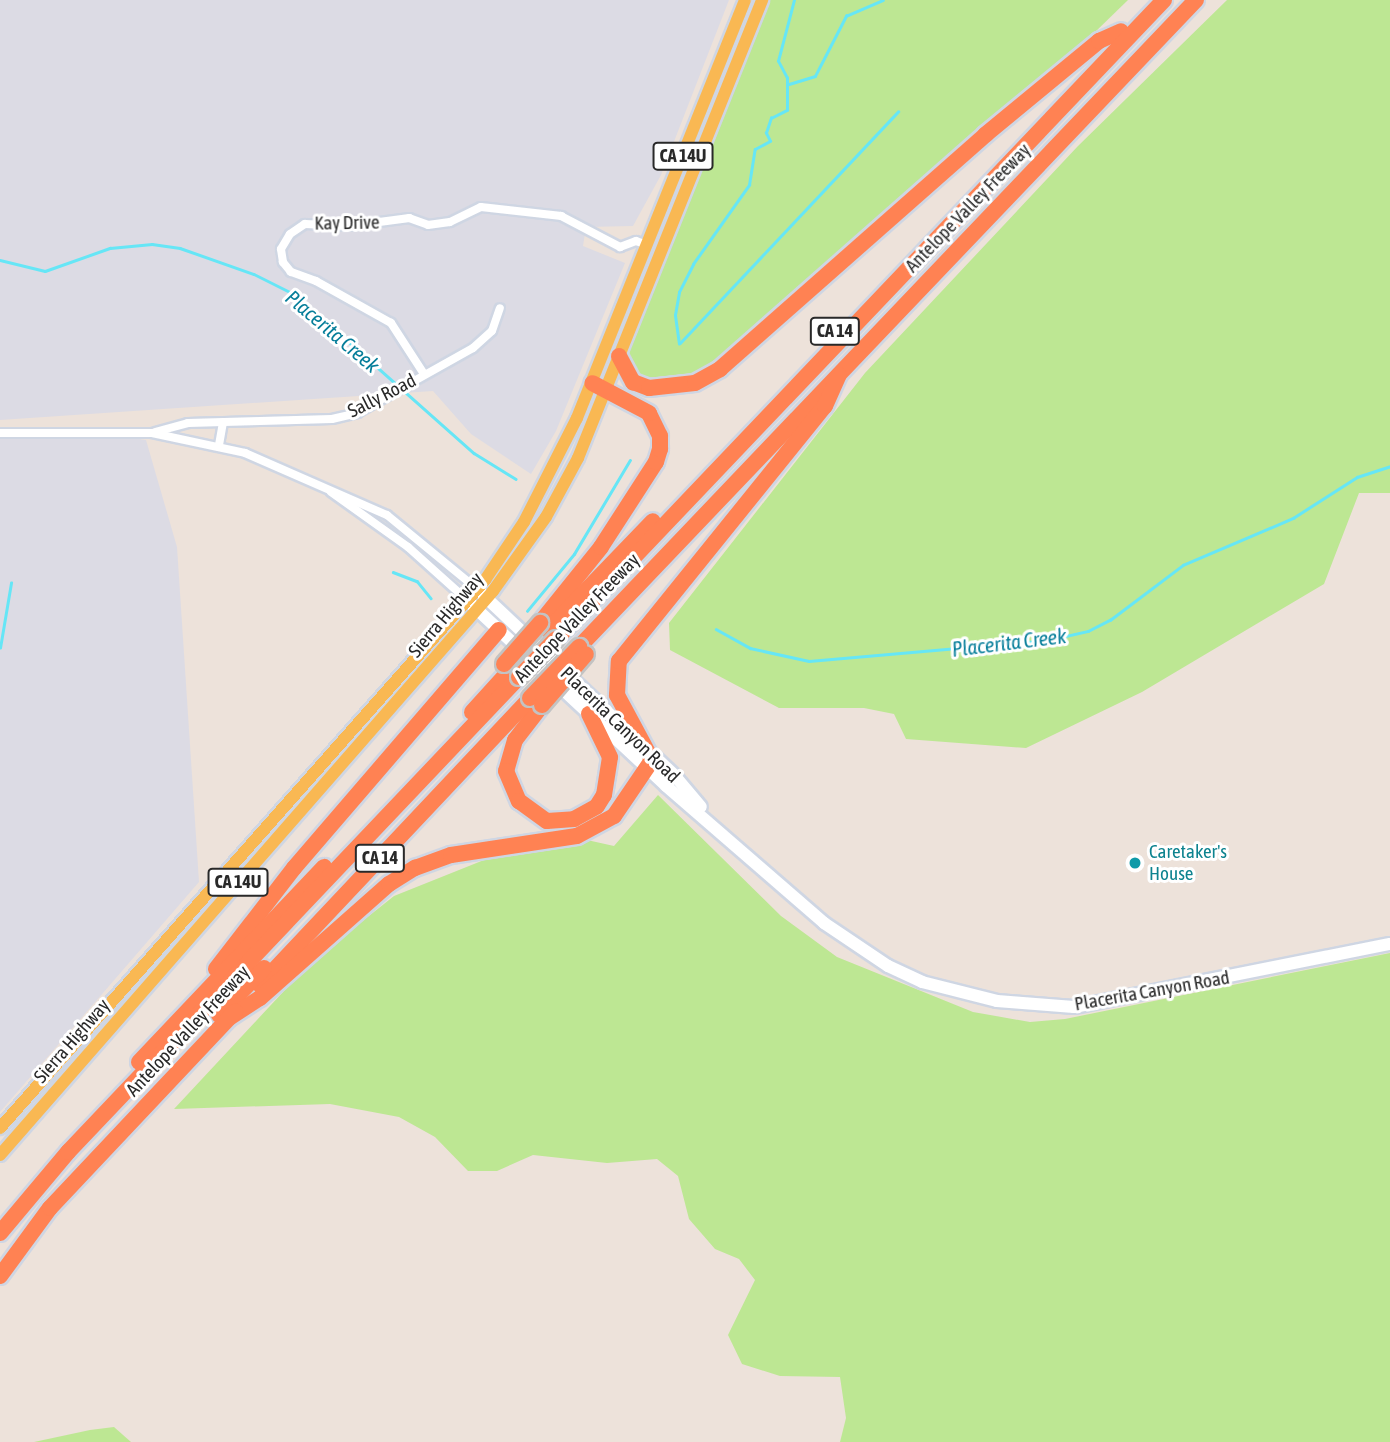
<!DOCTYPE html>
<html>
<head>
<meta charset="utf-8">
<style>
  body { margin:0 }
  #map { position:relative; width:1390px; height:1442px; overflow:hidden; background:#ede2da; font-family:"Asap Condensed",sans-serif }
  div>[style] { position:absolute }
  .industrial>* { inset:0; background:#dcdbe4 }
  .green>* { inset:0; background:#bde793 }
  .stream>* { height:2.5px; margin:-1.25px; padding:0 1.25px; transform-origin:1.25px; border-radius:1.25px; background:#66e6f6 }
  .roads { filter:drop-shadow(2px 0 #cfd6e3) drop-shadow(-2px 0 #cfd6e3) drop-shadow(0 2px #cfd6e3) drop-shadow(0 -2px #cfd6e3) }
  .minor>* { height:8px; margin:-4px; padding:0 4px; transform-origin:4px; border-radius:4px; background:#fff }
  .secondary>* { height:12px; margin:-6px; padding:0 6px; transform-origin:6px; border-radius:6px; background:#fff }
  .primary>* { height:12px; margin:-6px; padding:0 6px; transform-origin:6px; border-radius:6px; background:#f9b853 }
  .motorway>* { height:16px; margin:-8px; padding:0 8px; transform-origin:8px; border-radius:8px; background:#ff8253 }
  .bridges { filter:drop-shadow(2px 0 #c3c3c3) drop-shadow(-2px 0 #c3c3c3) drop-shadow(0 2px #c3c3c3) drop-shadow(0 -2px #c3c3c3) }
  .motorway-bridge>* { height:16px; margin:-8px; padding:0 8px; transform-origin:8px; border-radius:8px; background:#ff8253 }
  .dots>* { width:19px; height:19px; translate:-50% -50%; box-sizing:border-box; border:4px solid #fff; border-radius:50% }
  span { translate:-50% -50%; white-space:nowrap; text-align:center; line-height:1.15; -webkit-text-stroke:6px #fff; paint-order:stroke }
  .shield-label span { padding:2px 5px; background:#fff; border:2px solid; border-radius:5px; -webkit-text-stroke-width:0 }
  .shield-label { font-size:18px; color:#292929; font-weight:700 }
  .street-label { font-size:19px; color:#292929 }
  .culture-label { font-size:19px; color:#0d838f }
  .left { translate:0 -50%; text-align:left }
  .water-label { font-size:21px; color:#067e9a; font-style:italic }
</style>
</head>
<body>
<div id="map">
  <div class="industrial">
    <div style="clip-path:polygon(0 0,729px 0,661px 175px,633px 226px,586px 227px,583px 246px,625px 263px,556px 431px,531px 474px,471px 434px,433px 391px,0 420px)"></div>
    <div style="clip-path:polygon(125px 437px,146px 440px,177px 547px,199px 882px,0 1112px,0 438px)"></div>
  </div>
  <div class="green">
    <div style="clip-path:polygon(769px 0,1128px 0,1055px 71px,727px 357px,702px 374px,662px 384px,632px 377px,626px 356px)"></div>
    <div style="clip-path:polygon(1227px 0,1390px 0,1390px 493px,1359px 493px,1324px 584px,1142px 692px,1026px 748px,906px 739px,894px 714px,864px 708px,779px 708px,670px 650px,669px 623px,865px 373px,1078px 146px)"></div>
    <div style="clip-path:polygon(658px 795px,781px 916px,837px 957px,973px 1012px,1030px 1022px,1065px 1019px,1390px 953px,1390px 1442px,840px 1442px,846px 1418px,840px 1377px,780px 1376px,742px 1364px,728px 1335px,755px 1280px,739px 1259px,715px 1249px,689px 1219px,678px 1176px,657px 1159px,607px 1163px,533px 1155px,497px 1171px,468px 1171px,435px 1137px,399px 1117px,330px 1104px,174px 1109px,311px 962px,394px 896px,484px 860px,587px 840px,614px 846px)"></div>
    <div style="clip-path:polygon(114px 1427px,131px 1442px,34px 1442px,90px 1430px)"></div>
  </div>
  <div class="stream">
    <div style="left:789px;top:84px;width:27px;rotate:-17deg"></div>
    <div style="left:815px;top:76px;width:68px;rotate:-62.7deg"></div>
    <div style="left:846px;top:16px;width:40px;rotate:-23.4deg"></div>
    <div style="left:0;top:260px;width:46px;rotate:13.7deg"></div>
    <div style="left:45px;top:271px;width:69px;rotate:-19.5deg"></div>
    <div style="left:110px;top:248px;width:42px;rotate:-5.4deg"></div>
    <div style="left:152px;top:244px;width:28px;rotate:8deg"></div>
    <div style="left:180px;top:248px;width:78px;rotate:19.4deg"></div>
    <div style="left:254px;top:274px;width:47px;rotate:26.6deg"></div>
    <div style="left:296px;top:295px;width:238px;rotate:41.6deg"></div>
    <div style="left:474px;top:453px;width:49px;rotate:31.8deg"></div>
    <div style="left:680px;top:343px;width:318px;rotate:-46.7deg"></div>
    <div style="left:679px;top:344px;width:29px;rotate:-98deg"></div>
    <div style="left:675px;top:315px;width:23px;rotate:-80deg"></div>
    <div style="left:679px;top:292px;width:31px;rotate:-63deg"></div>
    <div style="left:693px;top:264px;width:97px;rotate:-54.7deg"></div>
    <div style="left:749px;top:185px;width:36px;rotate:-81deg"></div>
    <div style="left:755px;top:149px;width:17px;rotate:-28deg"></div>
    <div style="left:770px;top:141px;width:9px;rotate:-117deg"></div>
    <div style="left:766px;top:133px;width:16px;rotate:-72deg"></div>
    <div style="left:771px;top:118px;width:18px;rotate:-27deg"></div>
    <div style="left:787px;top:110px;width:32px;rotate:-90deg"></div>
    <div style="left:787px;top:78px;width:19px;rotate:-118deg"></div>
    <div style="left:778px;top:61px;width:63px;rotate:-75.3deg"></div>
    <div style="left:393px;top:572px;width:26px;rotate:21deg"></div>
    <div style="left:417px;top:581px;width:22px;rotate:51deg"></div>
    <div style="left:527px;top:611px;width:74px;rotate:-50.5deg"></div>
    <div style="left:574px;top:554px;width:109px;rotate:-59.2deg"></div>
    <div style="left:716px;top:629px;width:39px;rotate:29deg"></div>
    <div style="left:750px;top:648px;width:60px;rotate:12.4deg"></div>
    <div style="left:809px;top:661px;width:240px;rotate:-5deg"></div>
    <div style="left:1048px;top:640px;width:41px;rotate:-12.7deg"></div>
    <div style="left:1088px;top:631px;width:25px;rotate:-27deg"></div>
    <div style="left:1110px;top:620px;width:91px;rotate:-37deg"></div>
    <div style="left:1183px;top:565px;width:120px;rotate:-23.1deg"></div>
    <div style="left:1293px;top:518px;width:76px;rotate:-32.6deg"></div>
    <div style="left:1357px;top:477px;width:35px;rotate:-18deg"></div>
    <div style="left:0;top:648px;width:66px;rotate:-80.4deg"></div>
  </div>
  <div class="roads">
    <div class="minor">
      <div style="left:424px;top:374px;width:61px;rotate:-122.9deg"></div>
      <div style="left:391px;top:323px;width:86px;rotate:-150.8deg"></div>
      <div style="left:316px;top:281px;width:27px;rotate:-160deg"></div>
      <div style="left:291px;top:272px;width:13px;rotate:-129deg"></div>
      <div style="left:283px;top:262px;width:13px;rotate:-99deg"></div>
      <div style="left:281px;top:249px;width:17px;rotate:-59deg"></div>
      <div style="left:290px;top:234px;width:18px;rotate:-34deg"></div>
      <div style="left:305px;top:224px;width:44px;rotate:2.6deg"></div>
      <div style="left:349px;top:226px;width:61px;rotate:-7.6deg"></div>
      <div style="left:409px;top:218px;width:20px;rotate:20deg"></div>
      <div style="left:428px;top:225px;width:22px;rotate:-8deg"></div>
      <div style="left:450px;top:222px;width:34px;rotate:-26deg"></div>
      <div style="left:481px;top:207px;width:81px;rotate:6.4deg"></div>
      <div style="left:561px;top:216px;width:67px;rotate:27.7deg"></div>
      <div style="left:620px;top:247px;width:17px;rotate:-21deg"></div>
      <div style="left:636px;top:241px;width:12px;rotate:20deg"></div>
      <div style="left:155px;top:432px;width:34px;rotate:-15deg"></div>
      <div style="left:188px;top:423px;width:144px;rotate:-1.6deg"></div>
      <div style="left:332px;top:419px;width:26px;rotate:-13deg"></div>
      <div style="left:357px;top:413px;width:133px;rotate:-29.3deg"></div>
      <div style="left:473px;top:348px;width:25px;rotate:-42deg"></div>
      <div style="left:492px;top:331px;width:24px;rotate:-71deg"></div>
      <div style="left:0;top:433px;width:152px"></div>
      <div style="left:152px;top:433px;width:95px;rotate:12.1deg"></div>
      <div style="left:245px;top:453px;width:155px;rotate:23.6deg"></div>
      <div style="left:387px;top:515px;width:117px;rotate:39.4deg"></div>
      <div style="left:219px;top:445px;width:23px;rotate:-80deg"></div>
      <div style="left:331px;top:492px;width:95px;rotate:35.5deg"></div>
      <div style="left:408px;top:547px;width:79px;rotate:41.9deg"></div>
    </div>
    <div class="secondary">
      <div style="left:481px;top:593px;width:267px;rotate:43.3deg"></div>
      <div style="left:675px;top:776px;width:40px;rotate:50deg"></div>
      <div style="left:469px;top:602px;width:270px;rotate:43deg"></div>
      <div style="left:666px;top:786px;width:209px;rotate:40.9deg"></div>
      <div style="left:824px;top:923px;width:77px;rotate:33.9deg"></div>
      <div style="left:888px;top:966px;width:38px;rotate:25deg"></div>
      <div style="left:922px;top:982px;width:77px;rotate:14.2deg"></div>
      <div style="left:997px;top:1001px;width:77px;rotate:4.5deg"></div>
      <div style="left:1074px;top:1007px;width:322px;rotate:-11.3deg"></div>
    </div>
    <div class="primary">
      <div style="left:0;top:1128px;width:732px;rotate:-48.49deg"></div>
      <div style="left:485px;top:580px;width:70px;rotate:-56.1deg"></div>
      <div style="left:524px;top:522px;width:117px;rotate:-63deg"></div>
      <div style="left:577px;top:418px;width:450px;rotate:-68.1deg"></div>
      <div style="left:0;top:1155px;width:749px;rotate:-48.84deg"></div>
      <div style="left:493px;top:591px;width:91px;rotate:-54.4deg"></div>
      <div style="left:546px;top:517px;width:67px;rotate:-61.5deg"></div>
      <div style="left:578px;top:458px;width:494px;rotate:-68.1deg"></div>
    </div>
    <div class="motorway">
      <div style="left:619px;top:356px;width:30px;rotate:62deg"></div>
      <div style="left:633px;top:382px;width:17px;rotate:21deg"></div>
      <div style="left:649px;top:388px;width:46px;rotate:-6.2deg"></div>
      <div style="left:695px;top:383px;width:29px;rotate:-29deg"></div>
      <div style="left:720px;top:369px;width:354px;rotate:-41.4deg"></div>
      <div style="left:985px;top:135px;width:148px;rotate:-39.5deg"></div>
      <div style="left:1099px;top:41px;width:24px;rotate:-24deg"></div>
      <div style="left:540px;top:623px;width:97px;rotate:-51.2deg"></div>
      <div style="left:601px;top:547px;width:101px;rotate:-57.1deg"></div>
      <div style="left:656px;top:462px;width:14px;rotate:-73deg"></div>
      <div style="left:660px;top:449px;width:13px;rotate:-90deg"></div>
      <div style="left:660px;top:436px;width:25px;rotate:-116deg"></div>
      <div style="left:649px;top:413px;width:64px;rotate:-152.2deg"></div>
      <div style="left:548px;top:630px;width:151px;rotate:-46.1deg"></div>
      <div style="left:556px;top:639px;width:882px;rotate:-46.42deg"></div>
      <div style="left:579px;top:647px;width:894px;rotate:-46.36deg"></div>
      <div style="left:542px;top:705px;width:44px;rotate:127.6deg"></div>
      <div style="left:515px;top:740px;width:32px;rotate:106deg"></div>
      <div style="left:506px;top:771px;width:33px;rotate:67deg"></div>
      <div style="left:519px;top:801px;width:34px;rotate:36deg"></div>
      <div style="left:547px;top:821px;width:27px;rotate:-4deg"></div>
      <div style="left:574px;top:819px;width:26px;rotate:-29deg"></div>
      <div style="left:597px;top:806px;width:13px;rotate:-58deg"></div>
      <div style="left:604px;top:795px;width:38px;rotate:-81deg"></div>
      <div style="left:610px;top:757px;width:48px;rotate:-116deg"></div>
      <div style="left:472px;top:712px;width:58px;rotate:-47.8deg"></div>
      <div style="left:216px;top:969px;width:128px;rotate:-52.3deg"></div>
      <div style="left:294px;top:868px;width:314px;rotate:-49.3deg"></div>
      <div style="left:260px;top:985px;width:394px;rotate:-46.7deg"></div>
      <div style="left:219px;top:1015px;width:65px;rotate:-46.2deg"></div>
      <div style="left:229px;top:1018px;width:37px;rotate:-33deg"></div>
      <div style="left:260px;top:998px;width:172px;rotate:-41.5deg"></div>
      <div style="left:389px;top:884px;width:31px;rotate:-32deg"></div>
      <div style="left:415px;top:868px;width:38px;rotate:-20deg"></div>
      <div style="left:451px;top:855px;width:127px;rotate:-8.6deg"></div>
      <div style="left:577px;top:836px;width:42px;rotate:-28.4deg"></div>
      <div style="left:614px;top:816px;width:68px;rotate:-55.8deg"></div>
      <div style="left:652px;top:760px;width:74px;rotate:-118.3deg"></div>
      <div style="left:617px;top:695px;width:34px;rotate:-87deg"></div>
      <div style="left:619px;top:661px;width:328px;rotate:-51.1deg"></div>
      <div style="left:825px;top:406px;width:34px;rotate:-66deg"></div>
      <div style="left:139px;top:1062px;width:269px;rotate:-46.5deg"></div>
      <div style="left:0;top:1233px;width:106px;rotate:-50deg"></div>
      <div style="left:68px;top:1152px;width:655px;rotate:-46.48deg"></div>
      <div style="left:0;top:1276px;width:84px;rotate:-53.7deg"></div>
      <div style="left:50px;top:1208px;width:270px;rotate:-46.7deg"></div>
    </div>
  </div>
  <div class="bridges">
    <div class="motorway-bridge">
      <div style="left:504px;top:664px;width:55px;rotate:-48.7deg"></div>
      <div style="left:519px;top:677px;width:53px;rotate:-45.8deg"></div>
      <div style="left:530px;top:698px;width:71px;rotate:-46.1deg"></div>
      <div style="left:542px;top:705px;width:67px;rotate:-49.2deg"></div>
    </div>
  </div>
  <div class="dots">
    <div style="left:1135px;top:863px;background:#0f9aa8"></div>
  </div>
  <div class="shield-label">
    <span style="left:683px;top:156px">CA 14U</span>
    <span style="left:835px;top:331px">CA 14</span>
    <span style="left:380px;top:858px">CA 14</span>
    <span style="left:238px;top:882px">CA 14U</span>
  </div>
  <div class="street-label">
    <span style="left:968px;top:208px;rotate:-46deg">Antelope Valley Freeway</span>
    <span style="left:347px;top:223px;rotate:-1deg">Kay Drive</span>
    <span style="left:382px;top:396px;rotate:-27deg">Sally Road</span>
    <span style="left:446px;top:615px;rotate:-50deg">Sierra Highway</span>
    <span style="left:577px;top:618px;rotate:-46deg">Antelope Valley Freeway</span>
    <span style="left:620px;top:725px;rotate:44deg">Placerita Canyon Road</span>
    <span style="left:1152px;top:991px;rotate:-10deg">Placerita Canyon Road</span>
    <span style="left:188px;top:1031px;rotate:-47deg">Antelope Valley Freeway</span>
    <span style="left:72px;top:1041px;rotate:-49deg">Sierra Highway</span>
  </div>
  <div class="culture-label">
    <span class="left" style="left:1149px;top:863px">Caretaker's<br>House</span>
  </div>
  <div class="water-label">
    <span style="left:333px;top:331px;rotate:40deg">Placerita Creek</span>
    <span style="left:1009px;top:642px;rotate:-7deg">Placerita Creek</span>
  </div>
</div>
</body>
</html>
